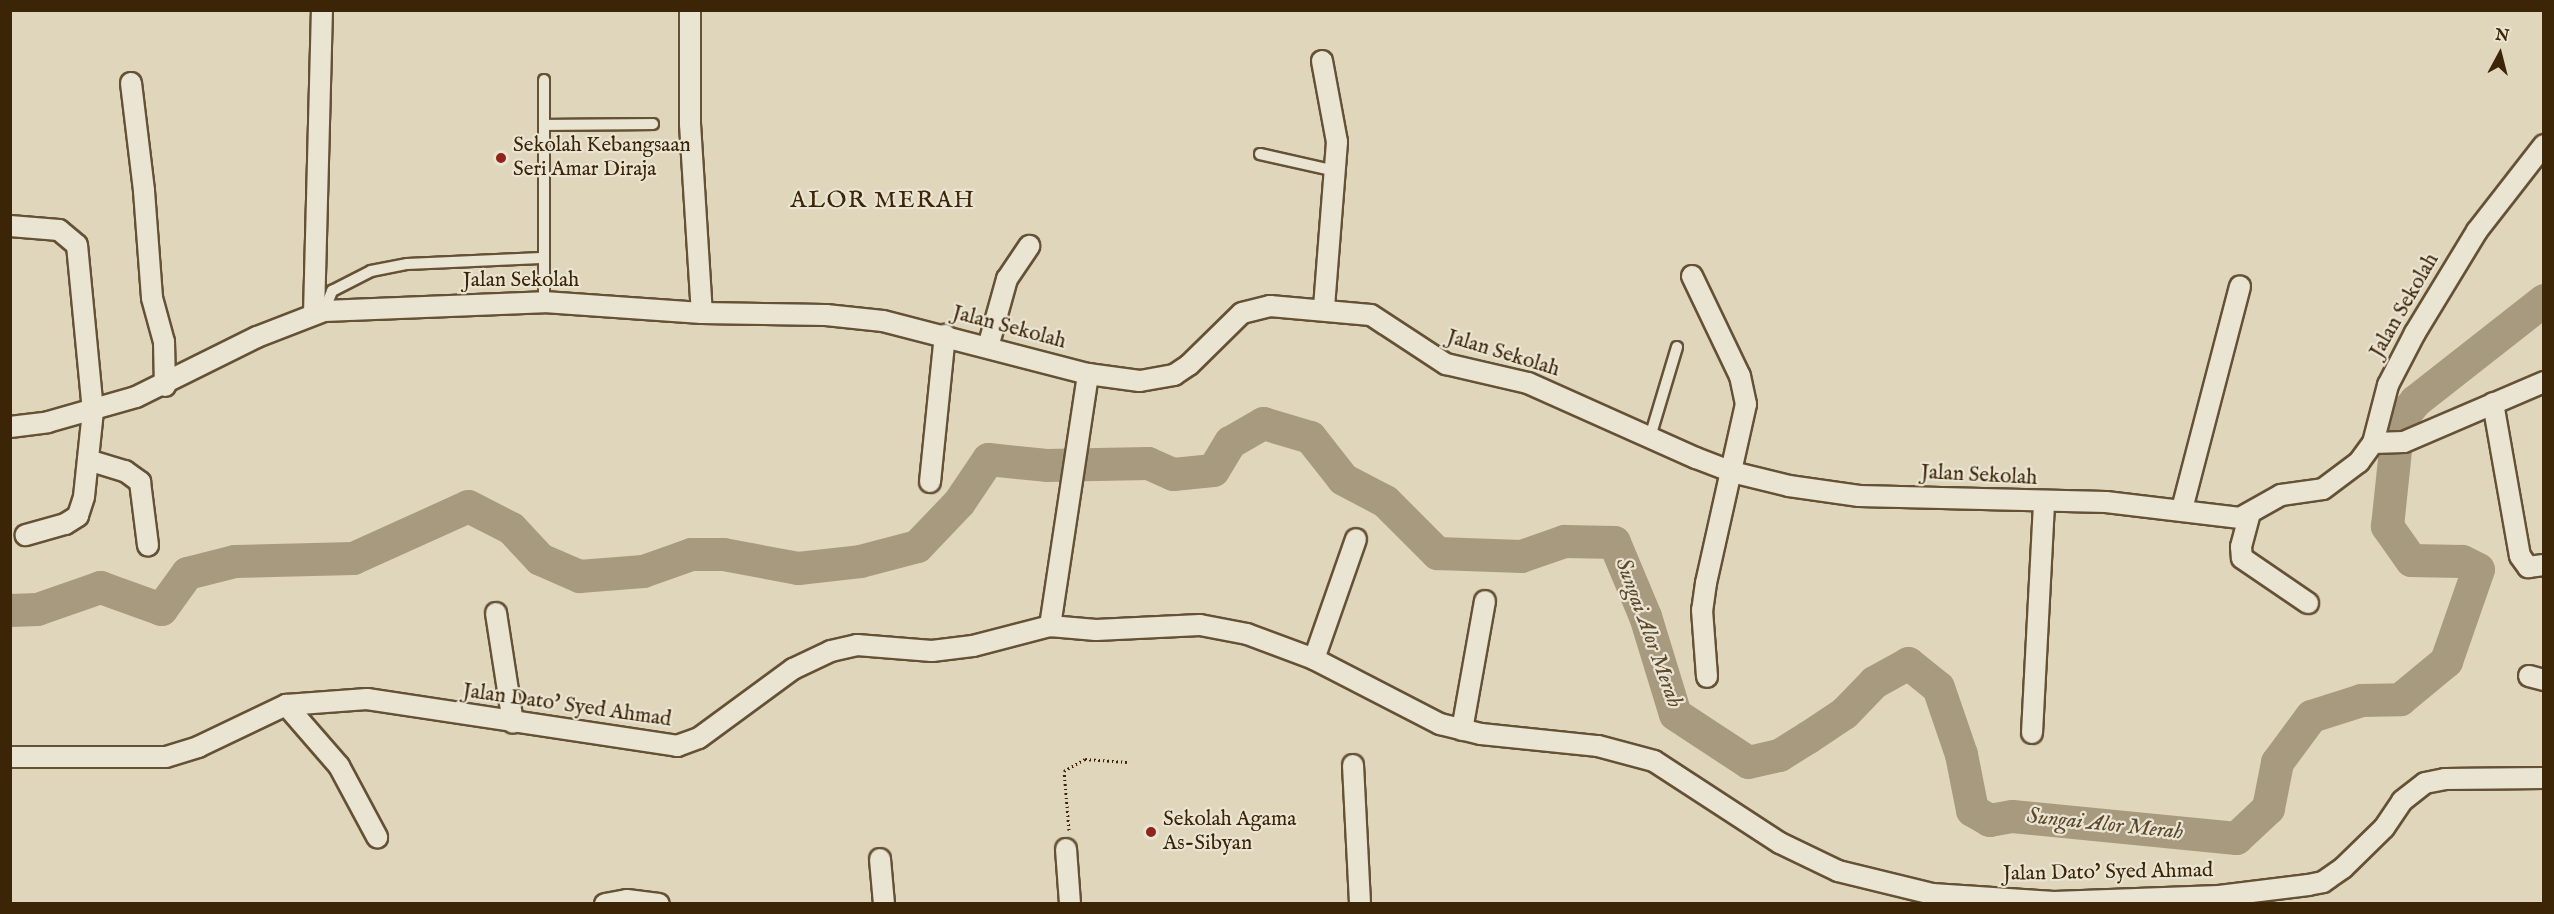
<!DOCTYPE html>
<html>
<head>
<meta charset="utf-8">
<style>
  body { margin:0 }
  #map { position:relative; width:2554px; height:914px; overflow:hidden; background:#dfd6bc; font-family:"IM FELL English",serif }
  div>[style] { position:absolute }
  .river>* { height:33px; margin:-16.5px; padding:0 16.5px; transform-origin:16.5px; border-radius:16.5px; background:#a89a7e }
  .path>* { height:3px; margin-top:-1.5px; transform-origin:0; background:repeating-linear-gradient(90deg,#3c2506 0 1.5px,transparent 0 4.5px) }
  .roads { filter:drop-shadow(2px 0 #655134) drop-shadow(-2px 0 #655134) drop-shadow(0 2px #655134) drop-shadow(0 -2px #655134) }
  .service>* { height:10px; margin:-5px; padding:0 5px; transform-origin:5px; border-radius:5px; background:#eae4d3 }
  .minor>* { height:20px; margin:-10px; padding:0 10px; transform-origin:10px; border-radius:10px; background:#eae4d3 }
  .dots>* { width:16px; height:16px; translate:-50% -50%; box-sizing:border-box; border:3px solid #eae4d3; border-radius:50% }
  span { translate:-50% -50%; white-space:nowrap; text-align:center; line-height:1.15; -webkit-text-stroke:4.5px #eae4d3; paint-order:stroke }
  .poi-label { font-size:21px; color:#3c2506 }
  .left { translate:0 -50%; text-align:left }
  .street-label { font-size:21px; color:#3c2506 }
  .water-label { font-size:22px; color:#5c482a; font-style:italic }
  .quarter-label { font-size:24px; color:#3c2506; letter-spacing:1.5px }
  .frame { position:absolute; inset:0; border:12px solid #3c2506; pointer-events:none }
  .north { position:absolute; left:2470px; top:24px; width:60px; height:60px; -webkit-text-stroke:4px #eae4d3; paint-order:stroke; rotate:7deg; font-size:16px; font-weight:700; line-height:24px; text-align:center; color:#3c2506 }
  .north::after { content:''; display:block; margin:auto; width:21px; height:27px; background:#3c2506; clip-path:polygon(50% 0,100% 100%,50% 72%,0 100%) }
</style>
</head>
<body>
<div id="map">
  <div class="river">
    <div style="left:10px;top:610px;width:27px;rotate:-2deg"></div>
    <div style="left:37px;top:609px;width:67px;rotate:-19.2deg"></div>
    <div style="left:100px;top:587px;width:65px;rotate:19.8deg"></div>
    <div style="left:161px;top:609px;width:44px;rotate:-54.2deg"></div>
    <div style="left:187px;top:573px;width:49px;rotate:-14.3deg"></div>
    <div style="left:234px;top:561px;width:119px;rotate:-1.4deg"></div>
    <div style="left:353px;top:558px;width:126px;rotate:-24.3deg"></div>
    <div style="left:468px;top:506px;width:48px;rotate:27.1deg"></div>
    <div style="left:511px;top:528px;width:42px;rotate:46.9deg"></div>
    <div style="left:540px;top:559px;width:43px;rotate:23.6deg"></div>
    <div style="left:579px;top:576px;width:64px;rotate:-4.5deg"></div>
    <div style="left:643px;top:571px;width:51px;rotate:-19.5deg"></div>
    <div style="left:691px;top:554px;width:32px"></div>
    <div style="left:723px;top:554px;width:76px;rotate:10.6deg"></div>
    <div style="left:798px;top:568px;width:62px;rotate:-6.4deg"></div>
    <div style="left:860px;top:561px;width:59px;rotate:-14.7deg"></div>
    <div style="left:917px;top:546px;width:61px;rotate:-46.3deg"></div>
    <div style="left:959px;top:502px;width:52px;rotate:-56deg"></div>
    <div style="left:988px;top:459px;width:58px;rotate:5.9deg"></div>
    <div style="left:1046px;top:465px;width:102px;rotate:-1.1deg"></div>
    <div style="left:1148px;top:463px;width:27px;rotate:24deg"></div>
    <div style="left:1173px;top:474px;width:40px;rotate:-5.7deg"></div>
    <div style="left:1213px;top:470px;width:33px;rotate:-59deg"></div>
    <div style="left:1230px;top:442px;width:38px;rotate:-30deg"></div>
    <div style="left:1263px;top:423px;width:49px;rotate:16.6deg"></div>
    <div style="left:1310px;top:437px;width:53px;rotate:51.8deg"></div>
    <div style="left:1343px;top:479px;width:47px;rotate:27.6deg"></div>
    <div style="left:1385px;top:501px;width:74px;rotate:45deg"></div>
    <div style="left:1437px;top:553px;width:84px;rotate:2deg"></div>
    <div style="left:1521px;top:556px;width:46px;rotate:-19.2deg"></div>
    <div style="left:1564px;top:541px;width:50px;rotate:1.1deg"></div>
    <div style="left:1614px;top:542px;width:80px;rotate:67.3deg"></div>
    <div style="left:1645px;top:616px;width:102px;rotate:73deg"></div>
    <div style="left:1675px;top:714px;width:87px;rotate:33.3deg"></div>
    <div style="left:1748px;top:762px;width:32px;rotate:-13deg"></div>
    <div style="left:1779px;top:755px;width:34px;rotate:-32deg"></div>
    <div style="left:1808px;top:737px;width:43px;rotate:-33.7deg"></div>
    <div style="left:1844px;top:713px;width:43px;rotate:-45.9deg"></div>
    <div style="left:1874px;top:682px;width:39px;rotate:-29deg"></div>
    <div style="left:1908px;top:663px;width:38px;rotate:39deg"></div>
    <div style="left:1938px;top:687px;width:71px;rotate:71.1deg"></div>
    <div style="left:1961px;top:754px;width:57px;rotate:78.9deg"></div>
    <div style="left:1972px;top:810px;width:20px;rotate:30deg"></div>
    <div style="left:1989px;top:820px;width:23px;rotate:-10deg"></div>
    <div style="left:2012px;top:816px;width:225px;rotate:5.6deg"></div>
    <div style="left:2236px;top:838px;width:44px;rotate:-43.2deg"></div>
    <div style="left:2268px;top:808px;width:47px;rotate:-78.9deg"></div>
    <div style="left:2277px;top:762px;width:57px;rotate:-53.5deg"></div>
    <div style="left:2311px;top:716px;width:52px;rotate:-17.7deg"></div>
    <div style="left:2361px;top:700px;width:39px;rotate:-1deg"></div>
    <div style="left:2400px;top:699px;width:60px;rotate:-39.6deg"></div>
    <div style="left:2446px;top:661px;width:97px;rotate:-70.8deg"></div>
    <div style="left:2478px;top:569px;width:18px;rotate:-153deg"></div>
    <div style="left:2462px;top:561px;width:51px;rotate:-178.9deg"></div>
    <div style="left:2411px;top:560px;width:42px;rotate:-125.2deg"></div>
    <div style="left:2387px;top:526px;width:105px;rotate:-84deg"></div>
    <div style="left:2398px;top:422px;width:27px;rotate:-51deg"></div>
    <div style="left:2415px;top:401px;width:164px;rotate:-38.1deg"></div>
  </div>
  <div class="path">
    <div style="left:1069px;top:830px;width:59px;rotate:-94.8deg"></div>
    <div style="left:1064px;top:771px;width:24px;rotate:-30deg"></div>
    <div style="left:1085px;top:759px;width:42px;rotate:4.1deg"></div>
  </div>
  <div class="roads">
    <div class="service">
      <div style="left:544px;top:80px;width:222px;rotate:90deg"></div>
      <div style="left:544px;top:125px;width:109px;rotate:-0.5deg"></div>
      <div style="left:1260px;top:154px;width:78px;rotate:12.6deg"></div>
      <div style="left:324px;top:311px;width:22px;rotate:-68deg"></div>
      <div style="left:332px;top:291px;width:44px;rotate:-27.1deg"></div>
      <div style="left:371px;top:271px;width:37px;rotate:-11deg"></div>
      <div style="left:407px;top:264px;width:134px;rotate:-2.6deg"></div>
      <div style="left:1650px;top:437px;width:94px;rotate:-73.3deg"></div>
    </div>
    <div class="minor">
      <div style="left:690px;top:10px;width:114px;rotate:90deg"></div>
      <div style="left:690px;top:124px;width:189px;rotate:86.4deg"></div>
      <div style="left:1322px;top:61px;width:82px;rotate:79.5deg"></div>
      <div style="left:1337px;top:142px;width:168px;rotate:94.5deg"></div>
      <div style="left:131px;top:83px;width:109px;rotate:83.1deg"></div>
      <div style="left:144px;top:191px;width:107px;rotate:85.7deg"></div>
      <div style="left:152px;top:298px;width:46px;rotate:74.7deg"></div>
      <div style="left:164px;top:342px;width:44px;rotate:88.7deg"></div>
      <div style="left:10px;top:226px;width:49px;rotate:4.7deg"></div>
      <div style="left:59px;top:230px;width:23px;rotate:40deg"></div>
      <div style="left:77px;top:245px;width:167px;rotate:84.5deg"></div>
      <div style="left:93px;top:411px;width:86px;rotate:96deg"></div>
      <div style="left:84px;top:497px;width:20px;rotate:108deg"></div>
      <div style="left:78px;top:516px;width:15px;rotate:148deg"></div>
      <div style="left:65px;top:524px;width:41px;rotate:164.2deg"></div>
      <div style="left:1692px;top:276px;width:111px;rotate:64.4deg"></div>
      <div style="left:1740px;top:376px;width:29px;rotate:78deg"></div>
      <div style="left:1746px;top:404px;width:183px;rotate:102.6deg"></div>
      <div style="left:1706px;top:583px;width:27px;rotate:98deg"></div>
      <div style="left:1702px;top:610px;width:67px;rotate:85.7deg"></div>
      <div style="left:314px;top:314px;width:304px;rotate:-88.5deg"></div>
      <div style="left:988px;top:347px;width:71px;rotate:-74.4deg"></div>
      <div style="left:1007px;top:279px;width:40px;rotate:-56deg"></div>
      <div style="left:2493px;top:403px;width:155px;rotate:80deg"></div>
      <div style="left:2520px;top:556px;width:14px;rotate:54deg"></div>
      <div style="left:2528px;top:567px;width:16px;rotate:-7deg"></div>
      <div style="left:10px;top:427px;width:38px;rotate:-7deg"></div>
      <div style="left:48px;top:422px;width:91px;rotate:-15.9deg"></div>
      <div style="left:136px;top:397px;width:135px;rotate:-26.4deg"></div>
      <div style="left:257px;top:337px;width:72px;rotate:-21.2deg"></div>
      <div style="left:324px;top:311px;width:220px;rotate:-2.3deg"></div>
      <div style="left:544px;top:302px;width:158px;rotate:4deg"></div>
      <div style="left:702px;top:313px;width:124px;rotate:0.9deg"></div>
      <div style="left:826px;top:315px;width:57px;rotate:6deg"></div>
      <div style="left:883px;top:321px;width:212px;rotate:14.5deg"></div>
      <div style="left:1088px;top:374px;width:52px;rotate:7.7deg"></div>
      <div style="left:1140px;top:381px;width:35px;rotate:-10deg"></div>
      <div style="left:1174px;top:375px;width:18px;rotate:-34deg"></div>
      <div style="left:1189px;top:365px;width:74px;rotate:-44.5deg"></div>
      <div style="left:1242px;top:313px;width:29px;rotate:-14deg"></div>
      <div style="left:1270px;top:306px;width:101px;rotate:5.1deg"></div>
      <div style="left:1371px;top:315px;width:90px;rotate:33.2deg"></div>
      <div style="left:1446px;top:364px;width:84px;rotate:13deg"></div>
      <div style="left:1528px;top:383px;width:184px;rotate:24.1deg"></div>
      <div style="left:1696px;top:458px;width:39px;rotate:21deg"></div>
      <div style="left:1732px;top:472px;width:59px;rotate:13.8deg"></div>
      <div style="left:1789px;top:486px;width:71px;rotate:8.1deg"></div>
      <div style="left:1859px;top:496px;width:247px;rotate:1.4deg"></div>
      <div style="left:2106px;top:502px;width:135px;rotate:6.8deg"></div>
      <div style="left:2240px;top:518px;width:47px;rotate:-29.3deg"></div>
      <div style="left:2281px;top:495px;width:42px;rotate:-8.1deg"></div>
      <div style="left:2323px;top:489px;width:45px;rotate:-36.9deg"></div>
      <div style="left:2359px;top:462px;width:24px;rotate:-54deg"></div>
      <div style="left:2373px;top:443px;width:60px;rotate:-75.5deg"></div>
      <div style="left:2388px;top:385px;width:59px;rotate:-62.6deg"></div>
      <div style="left:2415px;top:333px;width:119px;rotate:-58.7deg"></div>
      <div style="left:2477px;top:231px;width:109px;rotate:-52.1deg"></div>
      <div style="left:2373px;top:443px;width:31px;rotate:-2deg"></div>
      <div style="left:2404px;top:442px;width:152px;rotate:-23.2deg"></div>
      <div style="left:88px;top:460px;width:39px;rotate:17deg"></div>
      <div style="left:125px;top:471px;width:19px;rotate:36deg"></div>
      <div style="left:140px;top:482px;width:64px;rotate:82.8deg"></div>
      <div style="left:930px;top:482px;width:148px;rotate:-84.2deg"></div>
      <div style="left:2182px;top:509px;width:230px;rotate:-75.4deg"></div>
      <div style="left:2250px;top:513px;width:35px;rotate:105deg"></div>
      <div style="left:2241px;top:547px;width:11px;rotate:85deg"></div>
      <div style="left:2242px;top:558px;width:80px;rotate:34.3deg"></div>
      <div style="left:496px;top:613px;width:111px;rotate:81.2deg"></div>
      <div style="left:1050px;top:626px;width:255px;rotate:-81.4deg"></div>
      <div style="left:1314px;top:659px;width:127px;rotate:-70.7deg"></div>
      <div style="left:2529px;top:676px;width:16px;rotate:15deg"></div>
      <div style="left:286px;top:705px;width:81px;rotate:49deg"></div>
      <div style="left:339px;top:766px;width:81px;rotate:61.8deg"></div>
      <div style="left:1462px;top:730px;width:131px;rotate:-79.9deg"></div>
      <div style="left:2032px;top:733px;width:230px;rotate:-87deg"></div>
      <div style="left:10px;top:757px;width:156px"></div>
      <div style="left:166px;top:757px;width:34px;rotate:-17deg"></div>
      <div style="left:198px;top:747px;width:98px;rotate:-25.5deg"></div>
      <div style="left:286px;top:705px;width:81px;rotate:-4.2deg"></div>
      <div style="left:367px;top:699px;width:314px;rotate:8.6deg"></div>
      <div style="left:677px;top:746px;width:23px;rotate:-20deg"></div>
      <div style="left:699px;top:738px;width:117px;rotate:-36.3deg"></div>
      <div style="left:793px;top:669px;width:42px;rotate:-25.3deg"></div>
      <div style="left:831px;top:651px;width:27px;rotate:-13deg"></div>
      <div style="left:857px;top:645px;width:75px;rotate:4.6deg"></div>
      <div style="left:932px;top:651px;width:41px;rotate:-7deg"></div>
      <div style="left:973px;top:646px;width:80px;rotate:-14.6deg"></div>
      <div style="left:1050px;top:626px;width:46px;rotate:5deg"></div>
      <div style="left:1096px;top:630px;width:104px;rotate:-2.8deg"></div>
      <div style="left:1200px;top:625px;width:48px;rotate:10.8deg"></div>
      <div style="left:1247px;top:634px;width:72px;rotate:20.5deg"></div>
      <div style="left:1314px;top:659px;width:142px;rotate:27.3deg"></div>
      <div style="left:1440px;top:724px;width:42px;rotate:13.7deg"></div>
      <div style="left:1481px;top:734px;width:118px;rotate:5.9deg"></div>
      <div style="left:1598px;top:746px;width:58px;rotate:15deg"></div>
      <div style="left:1654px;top:761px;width:150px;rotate:33.1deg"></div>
      <div style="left:1780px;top:843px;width:64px;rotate:25.8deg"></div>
      <div style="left:1838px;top:871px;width:97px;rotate:13.7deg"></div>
      <div style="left:1932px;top:894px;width:122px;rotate:3.8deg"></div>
      <div style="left:2054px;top:902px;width:165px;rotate:-2.1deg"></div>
      <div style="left:2219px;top:896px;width:90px;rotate:-7deg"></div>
      <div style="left:2308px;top:885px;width:15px;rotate:-11deg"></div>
      <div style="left:2323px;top:882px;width:24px;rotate:-35deg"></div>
      <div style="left:2343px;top:868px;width:57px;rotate:-44.3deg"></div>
      <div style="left:2384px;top:828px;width:32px;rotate:-56deg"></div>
      <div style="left:2402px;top:801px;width:29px;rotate:-38deg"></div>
      <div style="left:2425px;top:783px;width:20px;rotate:-11deg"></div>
      <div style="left:2445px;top:779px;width:99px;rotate:-0.6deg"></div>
      <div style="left:1353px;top:765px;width:139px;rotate:87.1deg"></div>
      <div style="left:1066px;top:849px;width:55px;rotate:85.8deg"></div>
      <div style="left:880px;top:859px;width:45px;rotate:84.9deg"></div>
      <div style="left:605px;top:904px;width:22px;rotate:-10deg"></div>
      <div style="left:627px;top:900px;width:32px;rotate:7deg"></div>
    </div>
  </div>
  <div class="dots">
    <div style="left:501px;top:158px;background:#8f2418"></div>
    <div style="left:1151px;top:832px;background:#8f2418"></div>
  </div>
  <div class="poi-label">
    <span class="left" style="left:513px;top:158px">Sekolah Kebangsaan<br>Seri Amar Diraja</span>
    <span class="left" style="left:1163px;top:832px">Sekolah Agama<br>As-Sibyan</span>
  </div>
  <div class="street-label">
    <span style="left:521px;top:281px">Jalan Sekolah</span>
    <span style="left:2405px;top:306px;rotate:-60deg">Jalan Sekolah</span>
    <span style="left:1009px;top:328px;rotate:15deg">Jalan Sekolah</span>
    <span style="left:1503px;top:354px;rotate:17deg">Jalan Sekolah</span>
    <span style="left:1979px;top:476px;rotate:3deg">Jalan Sekolah</span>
    <span style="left:567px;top:706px;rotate:8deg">Jalan Dato' Syed Ahmad</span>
    <span style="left:2108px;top:873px;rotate:-1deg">Jalan Dato' Syed Ahmad</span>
  </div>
  <div class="water-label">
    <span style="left:1648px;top:633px;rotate:70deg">Sungai Alor Merah</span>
    <span style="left:2105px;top:825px;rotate:6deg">Sungai Alor Merah</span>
  </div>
  <div class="quarter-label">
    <span style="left:883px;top:201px">ALOR MERAH</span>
  </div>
  <div class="frame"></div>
  <div class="north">N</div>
</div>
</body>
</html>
